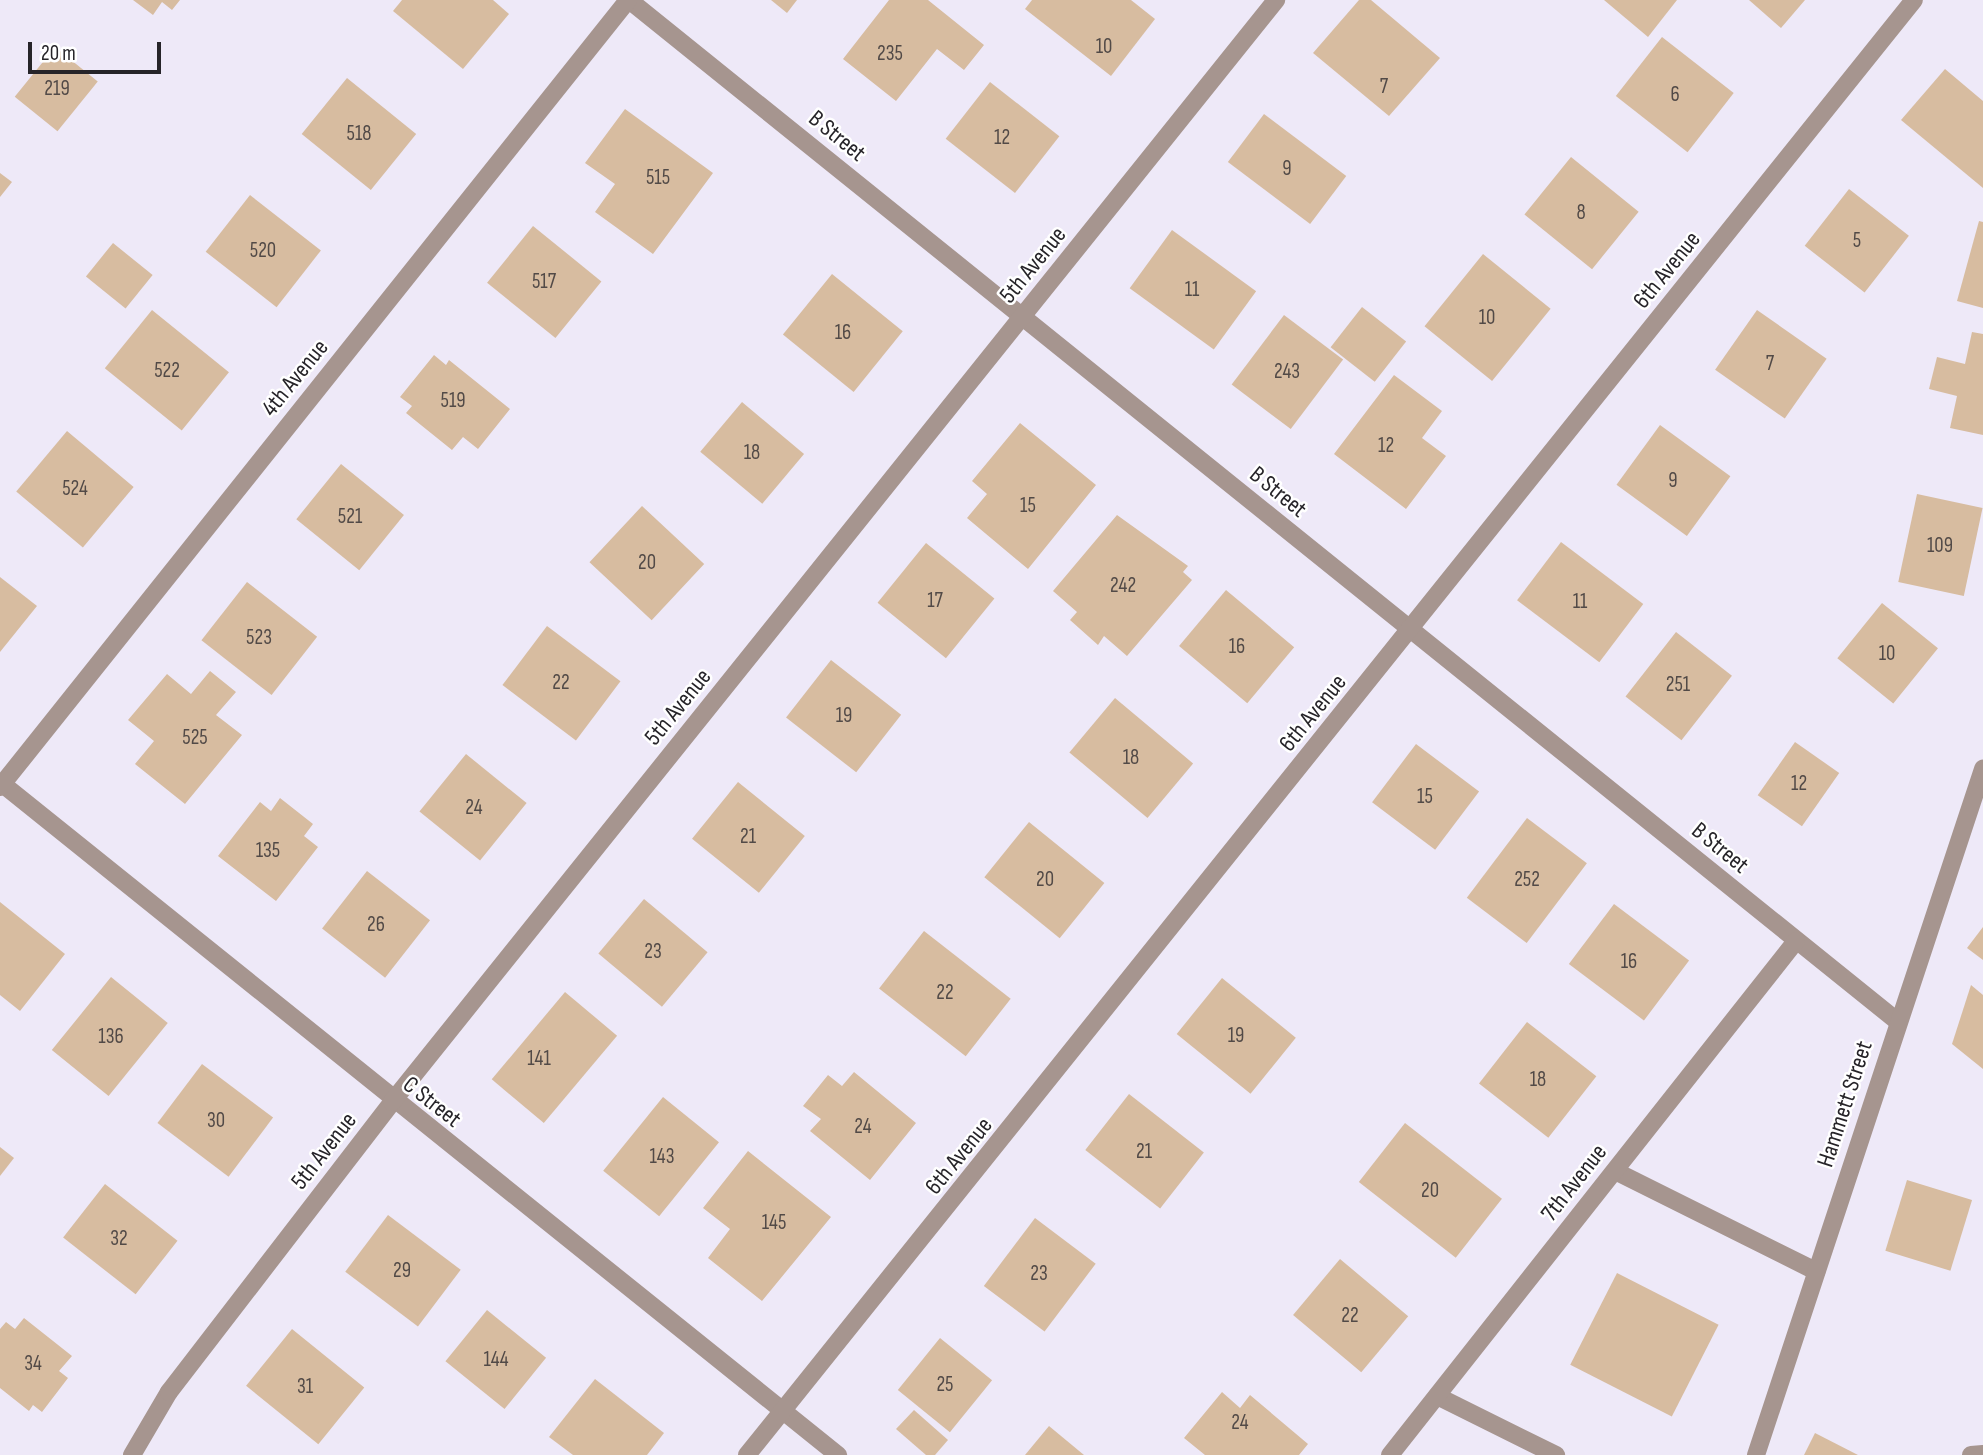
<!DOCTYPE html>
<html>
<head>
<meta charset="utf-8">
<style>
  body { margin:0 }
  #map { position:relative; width:1983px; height:1455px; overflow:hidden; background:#eee9f8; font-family:"Sofia Sans Condensed",sans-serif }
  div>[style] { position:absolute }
  .building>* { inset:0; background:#d7bca0; transform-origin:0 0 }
  .service>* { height:18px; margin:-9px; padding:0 9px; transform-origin:9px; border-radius:9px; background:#a6958f }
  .minor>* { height:18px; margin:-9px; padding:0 9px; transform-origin:9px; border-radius:9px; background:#a6958f }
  span { translate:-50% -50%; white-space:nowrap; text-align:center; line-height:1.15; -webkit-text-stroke:5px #fff; paint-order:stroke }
  .number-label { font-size:21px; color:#524a47 }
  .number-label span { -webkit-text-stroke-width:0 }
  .street-label { font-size:24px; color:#262429 }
  .scale { position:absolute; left:28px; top:42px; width:133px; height:32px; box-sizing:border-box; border:4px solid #262429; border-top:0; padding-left:9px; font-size:21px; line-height:24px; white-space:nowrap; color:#262429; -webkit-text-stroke:5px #fff; paint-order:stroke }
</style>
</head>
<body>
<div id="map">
  <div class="building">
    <div style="clip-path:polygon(133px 0,180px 0,172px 10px,162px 2px,153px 15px)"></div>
    <div style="clip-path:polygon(402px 0,493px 0,509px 14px,463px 69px,393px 11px)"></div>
    <div style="clip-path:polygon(771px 0,797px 0,787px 13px)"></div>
    <div style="clip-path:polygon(889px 0,928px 0,984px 45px,964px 70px,937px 49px,896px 101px,843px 59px)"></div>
    <div style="clip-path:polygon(1032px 0,1131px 0,1155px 19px,1111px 76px,1025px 9px)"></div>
    <div style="clip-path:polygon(1359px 0,1371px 0,1440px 58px,1389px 116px,1313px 53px)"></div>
    <div style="clip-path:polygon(1604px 0,1677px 0,1648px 37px)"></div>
    <div style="clip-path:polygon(1749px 0,1805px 0,1781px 28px)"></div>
    <div style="left:1662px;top:37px;width:91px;height:75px;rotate:38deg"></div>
    <div style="left:55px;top:47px;width:55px;height:64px;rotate:39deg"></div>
    <div style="clip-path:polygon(1945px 69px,1983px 101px,1983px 188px,1901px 120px)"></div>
    <div style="left:347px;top:78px;width:89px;height:72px;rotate:39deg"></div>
    <div style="left:990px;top:82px;width:88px;height:72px;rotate:38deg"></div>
    <div style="clip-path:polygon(625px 109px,713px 173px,653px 254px,595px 212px,615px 184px,585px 163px)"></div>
    <div style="left:1264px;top:114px;width:103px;height:60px;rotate:37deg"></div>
    <div style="left:1571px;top:157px;width:87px;height:74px;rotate:39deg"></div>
    <div style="clip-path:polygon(0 173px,12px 182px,0 197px)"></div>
    <div style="left:1849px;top:189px;width:76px;height:72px;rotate:38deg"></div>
    <div style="left:250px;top:195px;width:90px;height:72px;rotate:38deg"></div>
    <div style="clip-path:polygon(1979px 221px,1983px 222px,1983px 308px,1957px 301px)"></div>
    <div style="left:533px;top:226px;width:88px;height:73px;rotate:39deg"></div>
    <div style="left:1172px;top:230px;width:104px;height:72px;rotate:36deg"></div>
    <div style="left:113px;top:243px;width:51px;height:43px;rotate:39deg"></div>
    <div style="left:1483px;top:254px;width:87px;height:93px;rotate:39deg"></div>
    <div style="left:832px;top:274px;width:91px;height:78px;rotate:39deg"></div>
    <div style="left:1362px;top:307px;width:56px;height:51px;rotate:38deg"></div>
    <div style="left:152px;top:310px;width:99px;height:75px;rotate:39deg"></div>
    <div style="left:1757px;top:310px;width:85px;height:73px;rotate:35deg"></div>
    <div style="left:1284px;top:315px;width:74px;height:87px;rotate:37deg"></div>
    <div style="clip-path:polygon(1972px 332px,1983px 334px,1983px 435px,1950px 428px,1957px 396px,1929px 389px,1937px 357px,1965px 364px)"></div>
    <div style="clip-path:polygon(434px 355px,446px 365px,449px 360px,510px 409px,478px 449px,463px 437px,452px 450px,406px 413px,412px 406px,400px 397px)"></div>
    <div style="clip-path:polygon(1394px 375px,1442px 411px,1422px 438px,1446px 456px,1406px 509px,1334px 454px)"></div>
    <div style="left:742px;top:402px;width:81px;height:65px;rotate:40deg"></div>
    <div style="clip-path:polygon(1020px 423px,1096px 485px,1028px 569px,967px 518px,987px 494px,972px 481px)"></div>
    <div style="left:1660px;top:425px;width:87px;height:74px;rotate:36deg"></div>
    <div style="left:67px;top:431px;width:87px;height:79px;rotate:40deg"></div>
    <div style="left:341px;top:464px;width:81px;height:71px;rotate:39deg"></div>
    <div style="left:1917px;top:494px;width:67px;height:90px;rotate:12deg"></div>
    <div style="left:642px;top:506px;width:85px;height:77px;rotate:43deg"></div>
    <div style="clip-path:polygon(1117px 515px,1188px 566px,1183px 572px,1192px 580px,1127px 656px,1104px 636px,1098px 645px,1070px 620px,1077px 612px,1053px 591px)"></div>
    <div style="left:1561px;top:542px;width:103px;height:73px;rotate:37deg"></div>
    <div style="left:926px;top:543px;width:88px;height:77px;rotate:39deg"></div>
    <div style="clip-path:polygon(0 577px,37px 606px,0 652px)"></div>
    <div style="left:247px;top:582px;width:89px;height:74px;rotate:38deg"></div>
    <div style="left:1226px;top:590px;width:89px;height:73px;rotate:40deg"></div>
    <div style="left:1882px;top:603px;width:72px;height:71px;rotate:39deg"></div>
    <div style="left:547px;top:626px;width:92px;height:74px;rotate:37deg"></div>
    <div style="left:1676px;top:632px;width:71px;height:82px;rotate:38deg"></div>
    <div style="left:831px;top:660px;width:89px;height:73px;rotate:38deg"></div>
    <div style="clip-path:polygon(210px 671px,236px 692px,216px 715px,242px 735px,185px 804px,135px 764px,154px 741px,128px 720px,167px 674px,191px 694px)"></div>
    <div style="left:1115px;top:698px;width:102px;height:71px;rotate:40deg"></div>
    <div style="left:1795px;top:742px;width:54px;height:65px;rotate:35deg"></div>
    <div style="left:1416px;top:744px;width:79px;height:73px;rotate:37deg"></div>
    <div style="left:466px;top:754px;width:78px;height:74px;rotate:39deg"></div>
    <div style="left:738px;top:782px;width:86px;height:73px;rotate:39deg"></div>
    <div style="clip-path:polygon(280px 798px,313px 824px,304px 836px,318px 847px,276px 901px,218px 856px,260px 802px,271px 811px)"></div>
    <div style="left:1527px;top:818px;width:75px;height:100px;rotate:37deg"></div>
    <div style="left:1029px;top:822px;width:97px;height:71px;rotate:39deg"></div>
    <div style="left:367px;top:871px;width:80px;height:73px;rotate:38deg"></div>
    <div style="left:644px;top:899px;width:83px;height:71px;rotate:40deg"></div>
    <div style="clip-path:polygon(0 902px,65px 954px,20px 1011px,0 995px)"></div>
    <div style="left:1614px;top:904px;width:94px;height:75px;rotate:37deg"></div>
    <div style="clip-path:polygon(1983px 927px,1983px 960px,1967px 948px)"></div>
    <div style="left:924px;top:931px;width:110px;height:73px;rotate:38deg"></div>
    <div style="left:111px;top:977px;width:73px;height:94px;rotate:39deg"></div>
    <div style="left:1222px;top:978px;width:95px;height:72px;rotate:39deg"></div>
    <div style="clip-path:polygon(1971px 985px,1983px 995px,1983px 1069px,1952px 1044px)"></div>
    <div style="left:565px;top:992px;width:68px;height:114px;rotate:40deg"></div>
    <div style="left:1527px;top:1022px;width:88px;height:78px;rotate:38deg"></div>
    <div style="left:202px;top:1064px;width:89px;height:74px;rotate:37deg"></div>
    <div style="clip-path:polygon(854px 1072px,916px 1123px,870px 1180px,810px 1131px,821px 1119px,803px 1106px,828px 1075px,842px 1086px)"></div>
    <div style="left:1129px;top:1094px;width:95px;height:71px;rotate:38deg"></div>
    <div style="left:663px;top:1097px;width:72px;height:95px;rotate:39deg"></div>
    <div style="left:1405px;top:1123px;width:123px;height:75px;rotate:38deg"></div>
    <div style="clip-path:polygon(0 1147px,14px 1158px,0 1176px)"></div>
    <div style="clip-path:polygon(748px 1151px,831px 1217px,762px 1301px,708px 1258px,730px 1229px,703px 1208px)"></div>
    <div style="left:1907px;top:1180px;width:68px;height:74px;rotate:17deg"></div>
    <div style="left:105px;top:1184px;width:92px;height:68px;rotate:38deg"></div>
    <div style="left:388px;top:1215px;width:91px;height:71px;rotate:37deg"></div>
    <div style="left:1035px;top:1218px;width:76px;height:85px;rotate:37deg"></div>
    <div style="left:1340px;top:1259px;width:89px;height:73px;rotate:40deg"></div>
    <div style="left:1617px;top:1273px;width:114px;height:103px;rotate:27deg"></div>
    <div style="left:487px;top:1310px;width:76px;height:66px;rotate:39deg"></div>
    <div style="clip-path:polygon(24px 1318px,72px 1356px,59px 1371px,68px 1378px,42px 1412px,33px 1405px,29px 1411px,0 1388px,0 1329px,6px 1322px,15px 1329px)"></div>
    <div style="left:292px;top:1329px;width:93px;height:73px;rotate:39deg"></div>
    <div style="left:940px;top:1338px;width:67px;height:67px;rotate:39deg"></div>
    <div style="clip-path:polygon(595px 1379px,664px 1433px,647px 1455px,573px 1455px,549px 1437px)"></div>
    <div style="clip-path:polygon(1222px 1392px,1240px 1408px,1250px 1395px,1308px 1444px,1299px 1455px,1205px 1455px,1184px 1438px)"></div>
    <div style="clip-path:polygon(914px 1410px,948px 1440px,935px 1455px,926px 1455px,896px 1429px)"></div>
    <div style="clip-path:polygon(1049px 1426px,1084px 1455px,1025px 1455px)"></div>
    <div style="clip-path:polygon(1815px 1433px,1858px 1455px,1804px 1455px)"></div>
  </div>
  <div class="service">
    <div style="left:1615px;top:1171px;width:225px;rotate:26.5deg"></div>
    <div style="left:1437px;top:1396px;width:133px;rotate:26.4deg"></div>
    <div style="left:1971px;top:1455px;width:12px;rotate:-5deg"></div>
  </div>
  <div class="minor">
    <div style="left:629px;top:0;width:1628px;rotate:38.84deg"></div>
    <div style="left:0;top:782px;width:1075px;rotate:38.77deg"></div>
    <div style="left:0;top:787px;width:1007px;rotate:-51.41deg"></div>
    <div style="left:132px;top:1455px;width:73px;rotate:-59.6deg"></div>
    <div style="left:169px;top:1392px;width:366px;rotate:-52.4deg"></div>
    <div style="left:392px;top:1102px;width:1413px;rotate:-51.26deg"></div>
    <div style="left:747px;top:1455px;width:1865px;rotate:-51.27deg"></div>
    <div style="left:1390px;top:1455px;width:655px;rotate:-51.7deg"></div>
    <div style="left:1756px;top:1455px;width:723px;rotate:-71.69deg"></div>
  </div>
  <div class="number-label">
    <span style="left:1104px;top:47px">10</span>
    <span style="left:890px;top:54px">235</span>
    <span style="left:1384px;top:87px">7</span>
    <span style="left:57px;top:89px">219</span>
    <span style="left:1675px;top:95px">6</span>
    <span style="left:359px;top:134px">518</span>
    <span style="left:1002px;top:138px">12</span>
    <span style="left:1287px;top:169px">9</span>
    <span style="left:658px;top:178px">515</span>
    <span style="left:1581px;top:213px">8</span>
    <span style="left:1857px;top:241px">5</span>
    <span style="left:263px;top:251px">520</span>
    <span style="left:544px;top:282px">517</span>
    <span style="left:1192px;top:290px">11</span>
    <span style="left:1487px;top:318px">10</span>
    <span style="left:843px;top:333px">16</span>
    <span style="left:1770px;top:364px">7</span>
    <span style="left:167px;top:371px">522</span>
    <span style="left:1287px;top:372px">243</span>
    <span style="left:453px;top:401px">519</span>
    <span style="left:1386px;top:446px">12</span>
    <span style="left:752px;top:453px">18</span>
    <span style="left:1673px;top:481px">9</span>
    <span style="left:75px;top:489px">524</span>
    <span style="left:1028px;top:506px">15</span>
    <span style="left:350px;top:517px">521</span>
    <span style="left:1940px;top:546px">109</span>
    <span style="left:647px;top:563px">20</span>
    <span style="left:1123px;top:586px">242</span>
    <span style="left:935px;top:601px">17</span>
    <span style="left:1580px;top:602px">11</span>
    <span style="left:259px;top:638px">523</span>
    <span style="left:1237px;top:647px">16</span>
    <span style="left:1887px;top:654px">10</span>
    <span style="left:561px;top:683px">22</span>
    <span style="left:1678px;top:685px">251</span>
    <span style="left:844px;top:716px">19</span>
    <span style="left:195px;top:738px">525</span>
    <span style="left:1131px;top:758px">18</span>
    <span style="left:1799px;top:784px">12</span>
    <span style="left:1425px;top:797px">15</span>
    <span style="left:474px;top:808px">24</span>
    <span style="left:748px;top:837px">21</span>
    <span style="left:268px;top:851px">135</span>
    <span style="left:1045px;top:880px">20</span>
    <span style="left:1527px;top:880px">252</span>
    <span style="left:376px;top:925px">26</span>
    <span style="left:653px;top:952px">23</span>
    <span style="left:1629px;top:962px">16</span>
    <span style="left:945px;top:993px">22</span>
    <span style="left:1236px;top:1036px">19</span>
    <span style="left:111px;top:1037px">136</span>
    <span style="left:539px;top:1059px">141</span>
    <span style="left:1538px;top:1080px">18</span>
    <span style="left:216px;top:1121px">30</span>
    <span style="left:863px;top:1127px">24</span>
    <span style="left:1144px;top:1152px">21</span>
    <span style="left:662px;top:1157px">143</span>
    <span style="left:1430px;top:1191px">20</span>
    <span style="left:774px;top:1223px">145</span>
    <span style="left:119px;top:1239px">32</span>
    <span style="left:402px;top:1271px">29</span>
    <span style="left:1039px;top:1274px">23</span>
    <span style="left:1350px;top:1316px">22</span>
    <span style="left:496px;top:1360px">144</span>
    <span style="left:33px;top:1364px">34</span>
    <span style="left:945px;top:1385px">25</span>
    <span style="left:305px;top:1387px">31</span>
    <span style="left:1240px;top:1423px">24</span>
  </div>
  <div class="street-label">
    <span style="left:837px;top:136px;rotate:39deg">B Street</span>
    <span style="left:1033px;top:265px;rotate:-51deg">5th Avenue</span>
    <span style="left:1667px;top:270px;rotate:-51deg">6th Avenue</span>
    <span style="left:295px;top:378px;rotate:-51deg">4th Avenue</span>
    <span style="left:1278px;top:492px;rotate:39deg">B Street</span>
    <span style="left:678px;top:707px;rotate:-51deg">5th Avenue</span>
    <span style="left:1313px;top:713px;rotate:-51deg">6th Avenue</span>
    <span style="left:1720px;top:848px;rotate:39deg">B Street</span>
    <span style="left:432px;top:1102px;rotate:38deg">C Street</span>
    <span style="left:1845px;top:1104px;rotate:-72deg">Hammett Street</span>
    <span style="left:324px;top:1151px;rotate:-52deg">5th Avenue</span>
    <span style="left:959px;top:1156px;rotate:-51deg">6th Avenue</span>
    <span style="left:1574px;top:1183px;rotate:-52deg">7th Avenue</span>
  </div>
  <div class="scale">20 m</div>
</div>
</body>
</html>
